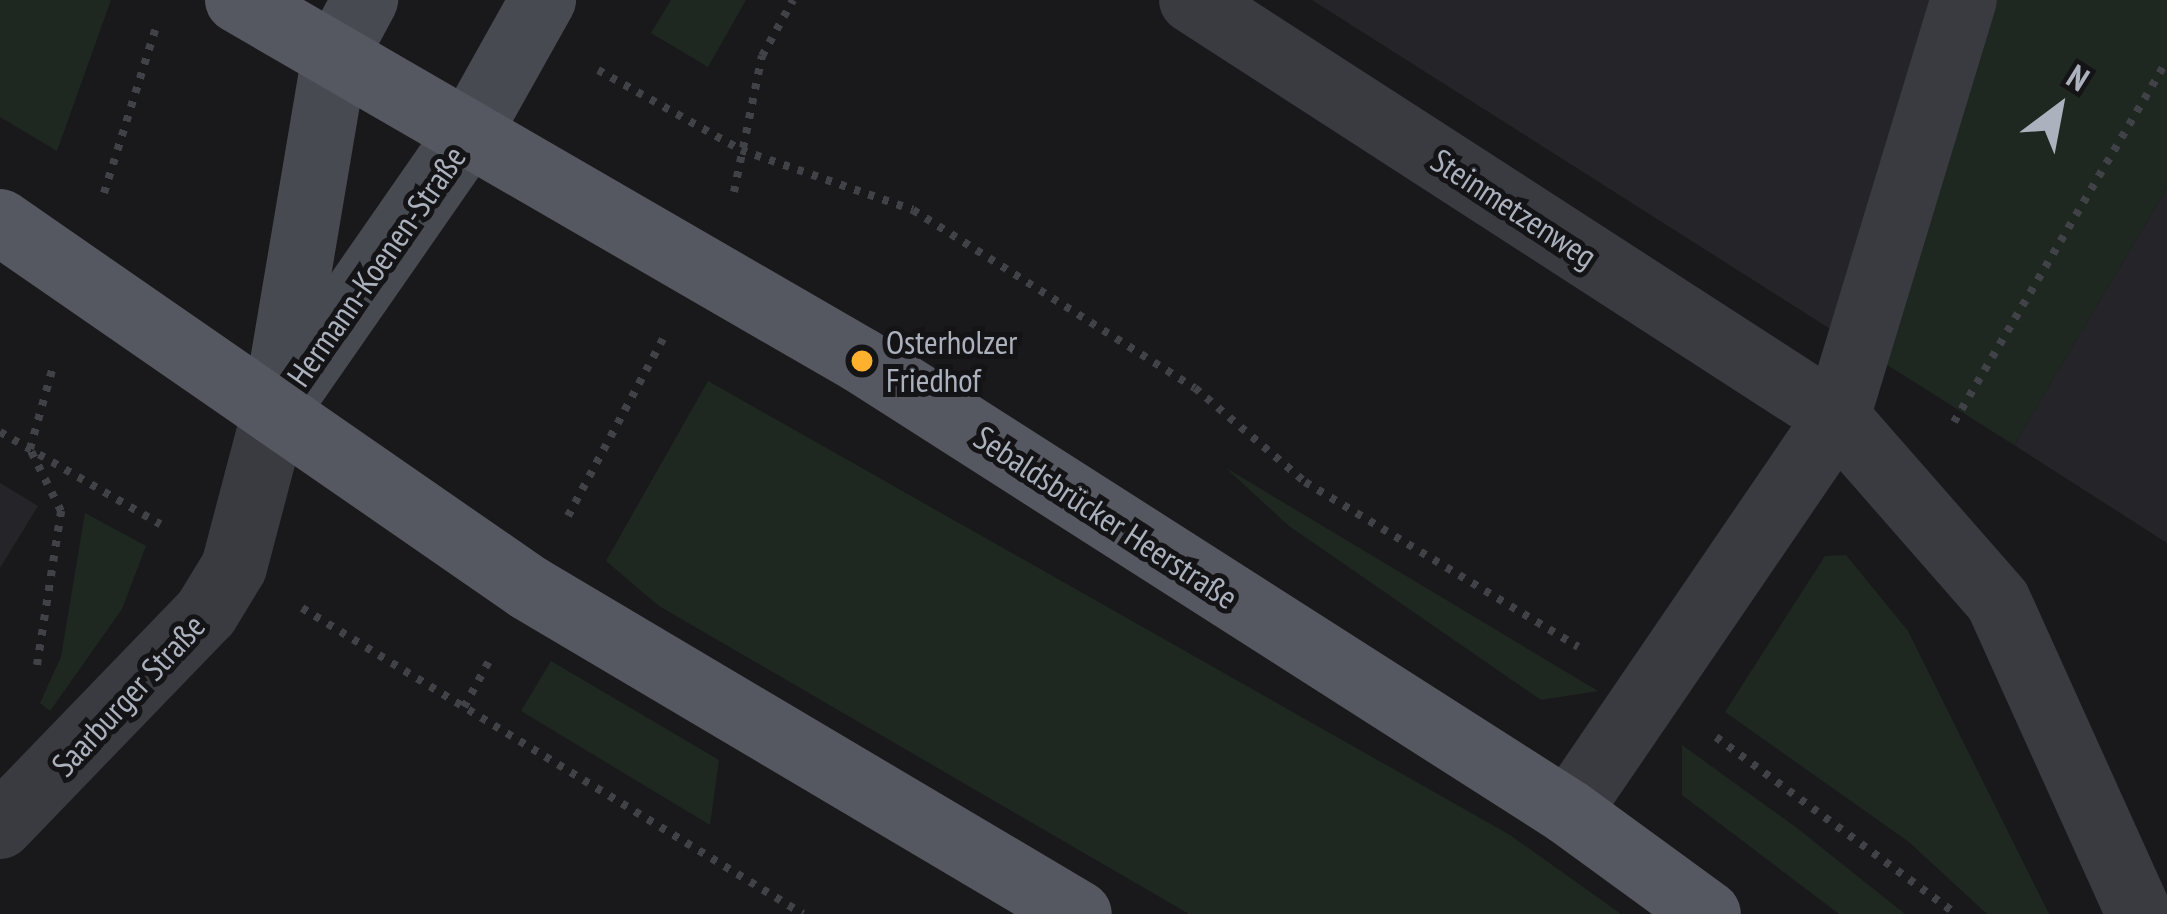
<!DOCTYPE html>
<html>
<head>
<meta charset="utf-8">
<style>
  body { margin:0 }
  #map { position:relative; width:2167px; height:914px; overflow:hidden; background:#19191c; font-family:"PT Sans Narrow",sans-serif }
  div>[style] { position:absolute }
  .built>* { inset:0; background:#252529 }
  .green>* { inset:0; background:#1e2820 }
  .path>* { height:8px; margin-top:-4px; transform-origin:0; background:repeating-linear-gradient(90deg,#404248 0 6px,transparent 0 15px) }
  .minor>* { height:66px; margin:-33px; padding:0 33px; transform-origin:33px; border-radius:33px; background:#3a3b41 }
  .secondary>* { height:66px; margin:-33px; padding:0 33px; transform-origin:33px; border-radius:33px; background:#484a52 }
  .primary>* { height:66px; margin:-33px; padding:0 33px; transform-origin:33px; border-radius:33px; background:#565861 }
  .dots>* { width:33px; height:33px; translate:-50% -50%; box-sizing:border-box; border:6px solid #141417; border-radius:50% }
  span { translate:-50% -50%; white-space:nowrap; text-align:center; line-height:1.15; -webkit-text-stroke:10px #141417; paint-order:stroke }
  .street-label { font-size:33px; color:#abb1bd }
  .poi-label { font-size:33px; color:#abb1bd }
  .left { translate:0 -50%; text-align:left }
  .north { position:absolute; left:1999px; top:48px; width:120px; height:120px; -webkit-text-stroke:9px #141417; paint-order:stroke; rotate:32deg; font-size:33px; font-weight:700; line-height:48px; text-align:center; color:#abb1bd }
  .north::after { content:''; display:block; margin:auto; width:42px; height:54px; background:#abb1bd; clip-path:polygon(50% 0,100% 100%,50% 72%,0 100%) }
</style>
</head>
<body>
<div id="map">
  <div class="built">
    <div style="clip-path:polygon(1312px 0,1947px 0,1846px 339px)"></div>
    <div style="clip-path:polygon(2167px 188px,2167px 543px,2014px 445px)"></div>
    <div style="clip-path:polygon(0 483px,38px 506px,0 568px)"></div>
  </div>
  <div class="green">
    <div style="clip-path:polygon(0 0,111px 0,57px 151px,0 117px)"></div>
    <div style="clip-path:polygon(671px 0,746px 0,708px 67px,651px 33px)"></div>
    <div style="clip-path:polygon(1947px 0,2167px 0,2167px 188px,2014px 445px,1846px 339px)"></div>
    <div style="clip-path:polygon(708px 381px,1510px 835px,1621px 914px,1189px 914px,659px 606px,606px 561px)"></div>
    <div style="clip-path:polygon(1226px 468px,1598px 691px,1541px 700px,1289px 526px)"></div>
    <div style="clip-path:polygon(85px 513px,146px 546px,122px 609px,50px 711px,40px 703px,61px 657px)"></div>
    <div style="clip-path:polygon(1846px 555px,1908px 631px,2049px 914px,1987px 914px,1909px 842px,1725px 712px,1825px 556px)"></div>
    <div style="clip-path:polygon(551px 661px,719px 760px,710px 825px,521px 711px)"></div>
    <div style="clip-path:polygon(1682px 745px,1797px 828px,1905px 914px,1839px 914px,1682px 795px)"></div>
  </div>
  <div class="path">
    <div style="left:598px;top:70px;width:164px;rotate:29.2deg"></div>
    <div style="left:741px;top:150px;width:182px;rotate:19.2deg"></div>
    <div style="left:913px;top:210px;width:333px;rotate:32.3deg"></div>
    <div style="left:1195px;top:388px;width:145px;rotate:40.5deg"></div>
    <div style="left:1305px;top:482px;width:319px;rotate:31.1deg"></div>
    <div style="left:734px;top:192px;width:139px;rotate:-78.4deg"></div>
    <div style="left:762px;top:56px;width:64px;rotate:-61deg"></div>
    <div style="left:104px;top:193px;width:177px;rotate:-72.6deg"></div>
    <div style="left:1954px;top:422px;width:419px;rotate:-59.5deg"></div>
    <div style="left:0;top:432px;width:185px;rotate:29.9deg"></div>
    <div style="left:568px;top:516px;width:201px;rotate:-61.8deg"></div>
    <div style="left:302px;top:608px;width:587px;rotate:31.42deg"></div>
    <div style="left:37px;top:665px;width:156px;rotate:-81.1deg"></div>
    <div style="left:61px;top:511px;width:69px;rotate:-116.6deg"></div>
    <div style="left:30px;top:449px;width:89px;rotate:-74.4deg"></div>
    <div style="left:464px;top:707px;width:52px;rotate:-61.5deg"></div>
    <div style="left:1716px;top:737px;width:298px;rotate:36.4deg"></div>
  </div>
  <div class="minor">
    <div style="left:1192px;top:0;width:768px;rotate:32.88deg"></div>
    <div style="left:1837px;top:417px;width:244px;rotate:48.8deg"></div>
    <div style="left:1998px;top:601px;width:343px;rotate:65.7deg"></div>
    <div style="left:1568px;top:812px;width:478px;rotate:-55.7deg"></div>
    <div style="left:1837px;top:417px;width:436px;rotate:-73.1deg"></div>
    <div style="left:0;top:826px;width:296px;rotate:-46deg"></div>
    <div style="left:206px;top:613px;width:54px;rotate:-58.7deg"></div>
    <div style="left:234px;top:567px;width:160px;rotate:-75.2deg"></div>
  </div>
  <div class="secondary">
    <div style="left:278px;top:392px;width:341px;rotate:-80.4deg"></div>
    <div style="left:335px;top:56px;width:64px;rotate:-61.8deg"></div>
    <div style="left:275px;top:412px;width:338px;rotate:-55.2deg"></div>
    <div style="left:468px;top:134px;width:154px;rotate:-60.8deg"></div>
  </div>
  <div class="primary">
    <div style="left:238px;top:0;width:721px;rotate:30.05deg"></div>
    <div style="left:862px;top:361px;width:838px;rotate:32.57deg"></div>
    <div style="left:1568px;top:812px;width:173px;rotate:36.1deg"></div>
    <div style="left:0;top:222px;width:643px;rotate:34.68deg"></div>
    <div style="left:529px;top:588px;width:639px;rotate:30.66deg"></div>
  </div>
  <div class="dots">
    <div style="left:862px;top:361px;background:#ffb12e"></div>
  </div>
  <div class="street-label">
    <span style="left:1514px;top:208px;rotate:33deg">Steinmetzenweg</span>
    <span style="left:376px;top:266px;rotate:-55deg">Hermann-Koenen-Straße</span>
    <span style="left:1106px;top:517px;rotate:33deg">Sebaldsbrücker Heerstraße</span>
    <span style="left:128px;top:695px;rotate:-47deg">Saarburger Straße</span>
  </div>
  <div class="poi-label">
    <span class="left" style="left:886px;top:361px">Osterholzer<br>Friedhof</span>
  </div>
  <div class="north">N</div>
</div>
</body>
</html>
